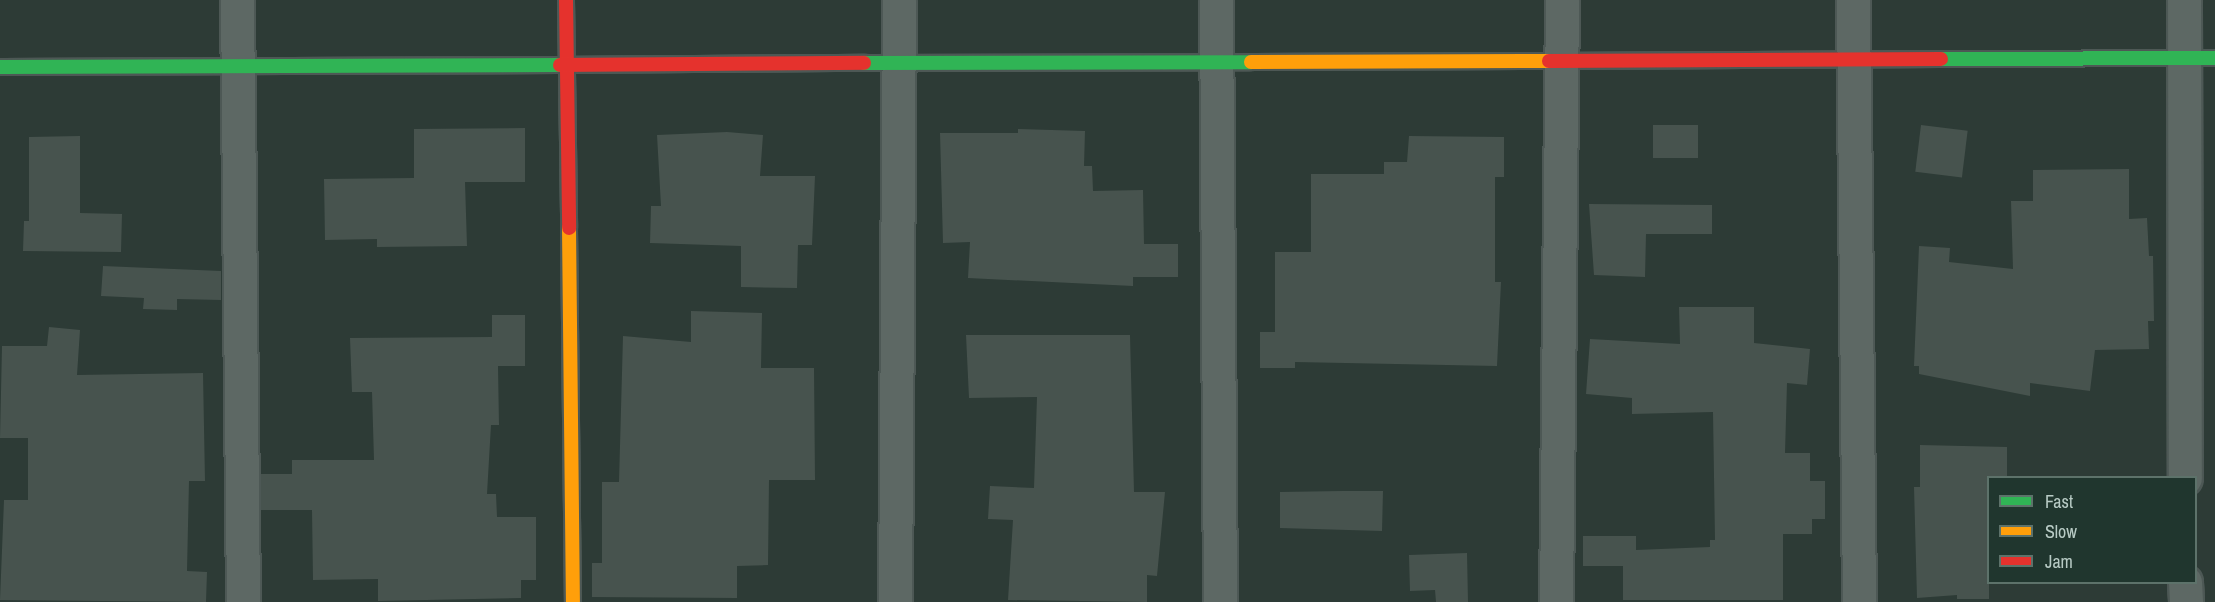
<!DOCTYPE html>
<html>
<head>
<meta charset="utf-8">
<style>
  body { margin:0 }
  #map { position:relative; width:2215px; height:602px; overflow:hidden; background:#2d3b36; font-family:"Archivo Narrow",sans-serif }
  div>[style] { position:absolute }
  .building>* { inset:0; background:#47534e; transform-origin:0 0 }
  .roads { filter:drop-shadow(2px 0 #4d5855) drop-shadow(-2px 0 #4d5855) drop-shadow(0 2px #4d5855) drop-shadow(0 -2px #4d5855) }
  .street>* { height:33px; margin:-16.5px; padding:0 16.5px; transform-origin:16.5px; border-radius:16.5px; background:#5d6864 }
  .fast>* { height:14px; margin:-7px; padding:0 7px; transform-origin:7px; border-radius:7px; background:#30b455 }
  .slow>* { height:14px; margin:-7px; padding:0 7px; transform-origin:7px; border-radius:7px; background:#ff9f0a }
  .jam>* { height:14px; margin:-7px; padding:0 7px; transform-origin:7px; border-radius:7px; background:#e5322d }
  span { translate:-50% -50%; white-space:nowrap; text-align:center; line-height:1.15; -webkit-text-stroke:5px #20362e; paint-order:stroke }
  .legend { position:absolute; left:1987px; top:476px; width:210px; height:108px; box-sizing:border-box; background:#20362e; border:2px solid #5d726a; margin:0; padding:8px 10px; list-style:none; font-size:18px; color:#b8cbc5 }
  .legend li { display:flex; align-items:center; gap:12px; height:30px }
  .legend b { width:30px; border:2px solid #5d726a }
</style>
</head>
<body>
<div id="map">
  <div class="building">
    <div style="left:1653px;top:125px;width:45px;height:33px"></div>
    <div style="left:1921px;top:125px;width:47px;height:47px;rotate:7deg"></div>
    <div style="clip-path:polygon(525px 128px,525px 182px,465px 182px,467px 246px,377px 247px,377px 239px,325px 240px,324px 179px,414px 178px,414px 129px)"></div>
    <div style="clip-path:polygon(1018px 129px,1085px 131px,1084px 166px,1092px 166px,1093px 191px,1143px 190px,1144px 244px,1178px 244px,1178px 277px,1133px 277px,1133px 286px,968px 278px,970px 242px,943px 243px,940px 133px,1018px 133px)"></div>
    <div style="clip-path:polygon(727px 132px,763px 135px,760px 176px,815px 176px,812px 245px,798px 245px,797px 288px,741px 287px,741px 246px,650px 243px,651px 206px,661px 206px,657px 135px)"></div>
    <div style="clip-path:polygon(80px 136px,80px 213px,122px 214px,121px 252px,23px 251px,24px 221px,29px 221px,29px 137px)"></div>
    <div style="clip-path:polygon(1409px 136px,1504px 137px,1504px 177px,1495px 177px,1495px 282px,1501px 282px,1497px 366px,1295px 362px,1295px 368px,1260px 368px,1260px 332px,1275px 332px,1275px 252px,1311px 252px,1311px 174px,1384px 174px,1384px 162px,1407px 162px)"></div>
    <div style="clip-path:polygon(2129px 169px,2129px 219px,2147px 218px,2149px 256px,2153px 256px,2154px 321px,2148px 321px,2149px 349px,2095px 350px,2090px 391px,2030px 383px,2030px 396px,1919px 374px,1919px 366px,1914px 366px,1919px 246px,1950px 248px,1949px 262px,2013px 269px,2011px 201px,2033px 201px,2033px 170px)"></div>
    <div style="clip-path:polygon(1589px 204px,1712px 205px,1712px 234px,1646px 234px,1645px 277px,1594px 275px)"></div>
    <div style="clip-path:polygon(103px 266px,221px 271px,221px 300px,177px 299px,177px 310px,143px 309px,144px 298px,101px 296px)"></div>
    <div style="clip-path:polygon(1679px 307px,1754px 307px,1754px 343px,1810px 349px,1807px 385px,1787px 383px,1785px 453px,1810px 453px,1810px 481px,1825px 481px,1825px 519px,1812px 519px,1812px 534px,1783px 534px,1783px 600px,1623px 600px,1623px 566px,1583px 566px,1583px 536px,1636px 536px,1636px 550px,1710px 547px,1710px 540px,1715px 540px,1713px 412px,1632px 414px,1632px 398px,1586px 394px,1590px 339px,1680px 344px)"></div>
    <div style="clip-path:polygon(691px 311px,762px 313px,761px 368px,814px 368px,815px 480px,769px 480px,768px 565px,737px 566px,737px 598px,592px 597px,592px 563px,602px 563px,602px 482px,619px 482px,623px 336px,691px 342px)"></div>
    <div style="clip-path:polygon(492px 315px,525px 315px,525px 366px,498px 366px,499px 425px,491px 425px,487px 494px,496px 494px,497px 517px,536px 517px,536px 580px,521px 580px,521px 598px,378px 601px,378px 579px,313px 580px,312px 510px,261px 510px,260px 474px,292px 474px,292px 460px,374px 460px,372px 392px,352px 392px,350px 338px,492px 337px)"></div>
    <div style="clip-path:polygon(49px 327px,80px 330px,77px 375px,203px 373px,205px 481px,189px 481px,187px 571px,207px 572px,206px 602px,0 600px,4px 500px,28px 500px,28px 438px,0 438px,2px 346px,47px 346px)"></div>
    <div style="clip-path:polygon(966px 335px,1130px 335px,1134px 492px,1165px 492px,1157px 576px,1147px 575px,1147px 602px,1008px 600px,1013px 520px,988px 519px,990px 486px,1034px 488px,1037px 397px,969px 398px)"></div>
    <div style="clip-path:polygon(1920px 445px,2007px 447px,2007px 477px,1989px 477px,1989px 599px,1957px 599px,1957px 595px,1917px 598px,1914px 487px,1920px 487px)"></div>
    <div style="clip-path:polygon(1342px 491px,1383px 491px,1382px 531px,1280px 528px,1280px 492px)"></div>
    <div style="clip-path:polygon(1467px 553px,1468px 602px,1436px 602px,1435px 590px,1410px 591px,1409px 555px)"></div>
  </div>
  <div class="roads">
    <div class="street">
      <div style="left:237px;top:0;width:602px;rotate:89.43deg"></div>
      <div style="left:1216px;top:0;width:602px;rotate:89.62deg"></div>
      <div style="left:1853px;top:0;width:602px;rotate:89.43deg"></div>
      <div style="left:2184px;top:0;width:478px;rotate:89.9deg"></div>
      <div style="left:2185px;top:582px;width:20px;rotate:87deg"></div>
      <div style="left:895px;top:602px;width:602px;rotate:-89.62deg"></div>
      <div style="left:1556px;top:602px;width:602px;rotate:-89.43deg"></div>
    </div>
    <div class="fast">
      <div style="left:1941px;top:59px;width:274px;rotate:-0.2deg"></div>
      <div style="left:864px;top:63px;width:387px;rotate:-0.1deg"></div>
      <div style="left:0;top:67px;width:560px;rotate:-0.2deg"></div>
    </div>
    <div class="slow">
      <div style="left:1251px;top:62px;width:298px;rotate:-0.2deg"></div>
      <div style="left:569px;top:228px;width:374px;rotate:89.4deg"></div>
    </div>
    <div class="jam">
      <div style="left:566px;top:0;width:228px;rotate:89.2deg"></div>
      <div style="left:1549px;top:61px;width:392px;rotate:-0.3deg"></div>
      <div style="left:560px;top:65px;width:304px;rotate:-0.4deg"></div>
    </div>
  </div>
  <ul class="legend">
  <li><b style="height:8px;background:#30b455"></b>Fast</li>
  <li><b style="height:8px;background:#ff9f0a"></b>Slow</li>
  <li><b style="height:8px;background:#e5322d"></b>Jam</li>
  </ul>
</div>
</body>
</html>
